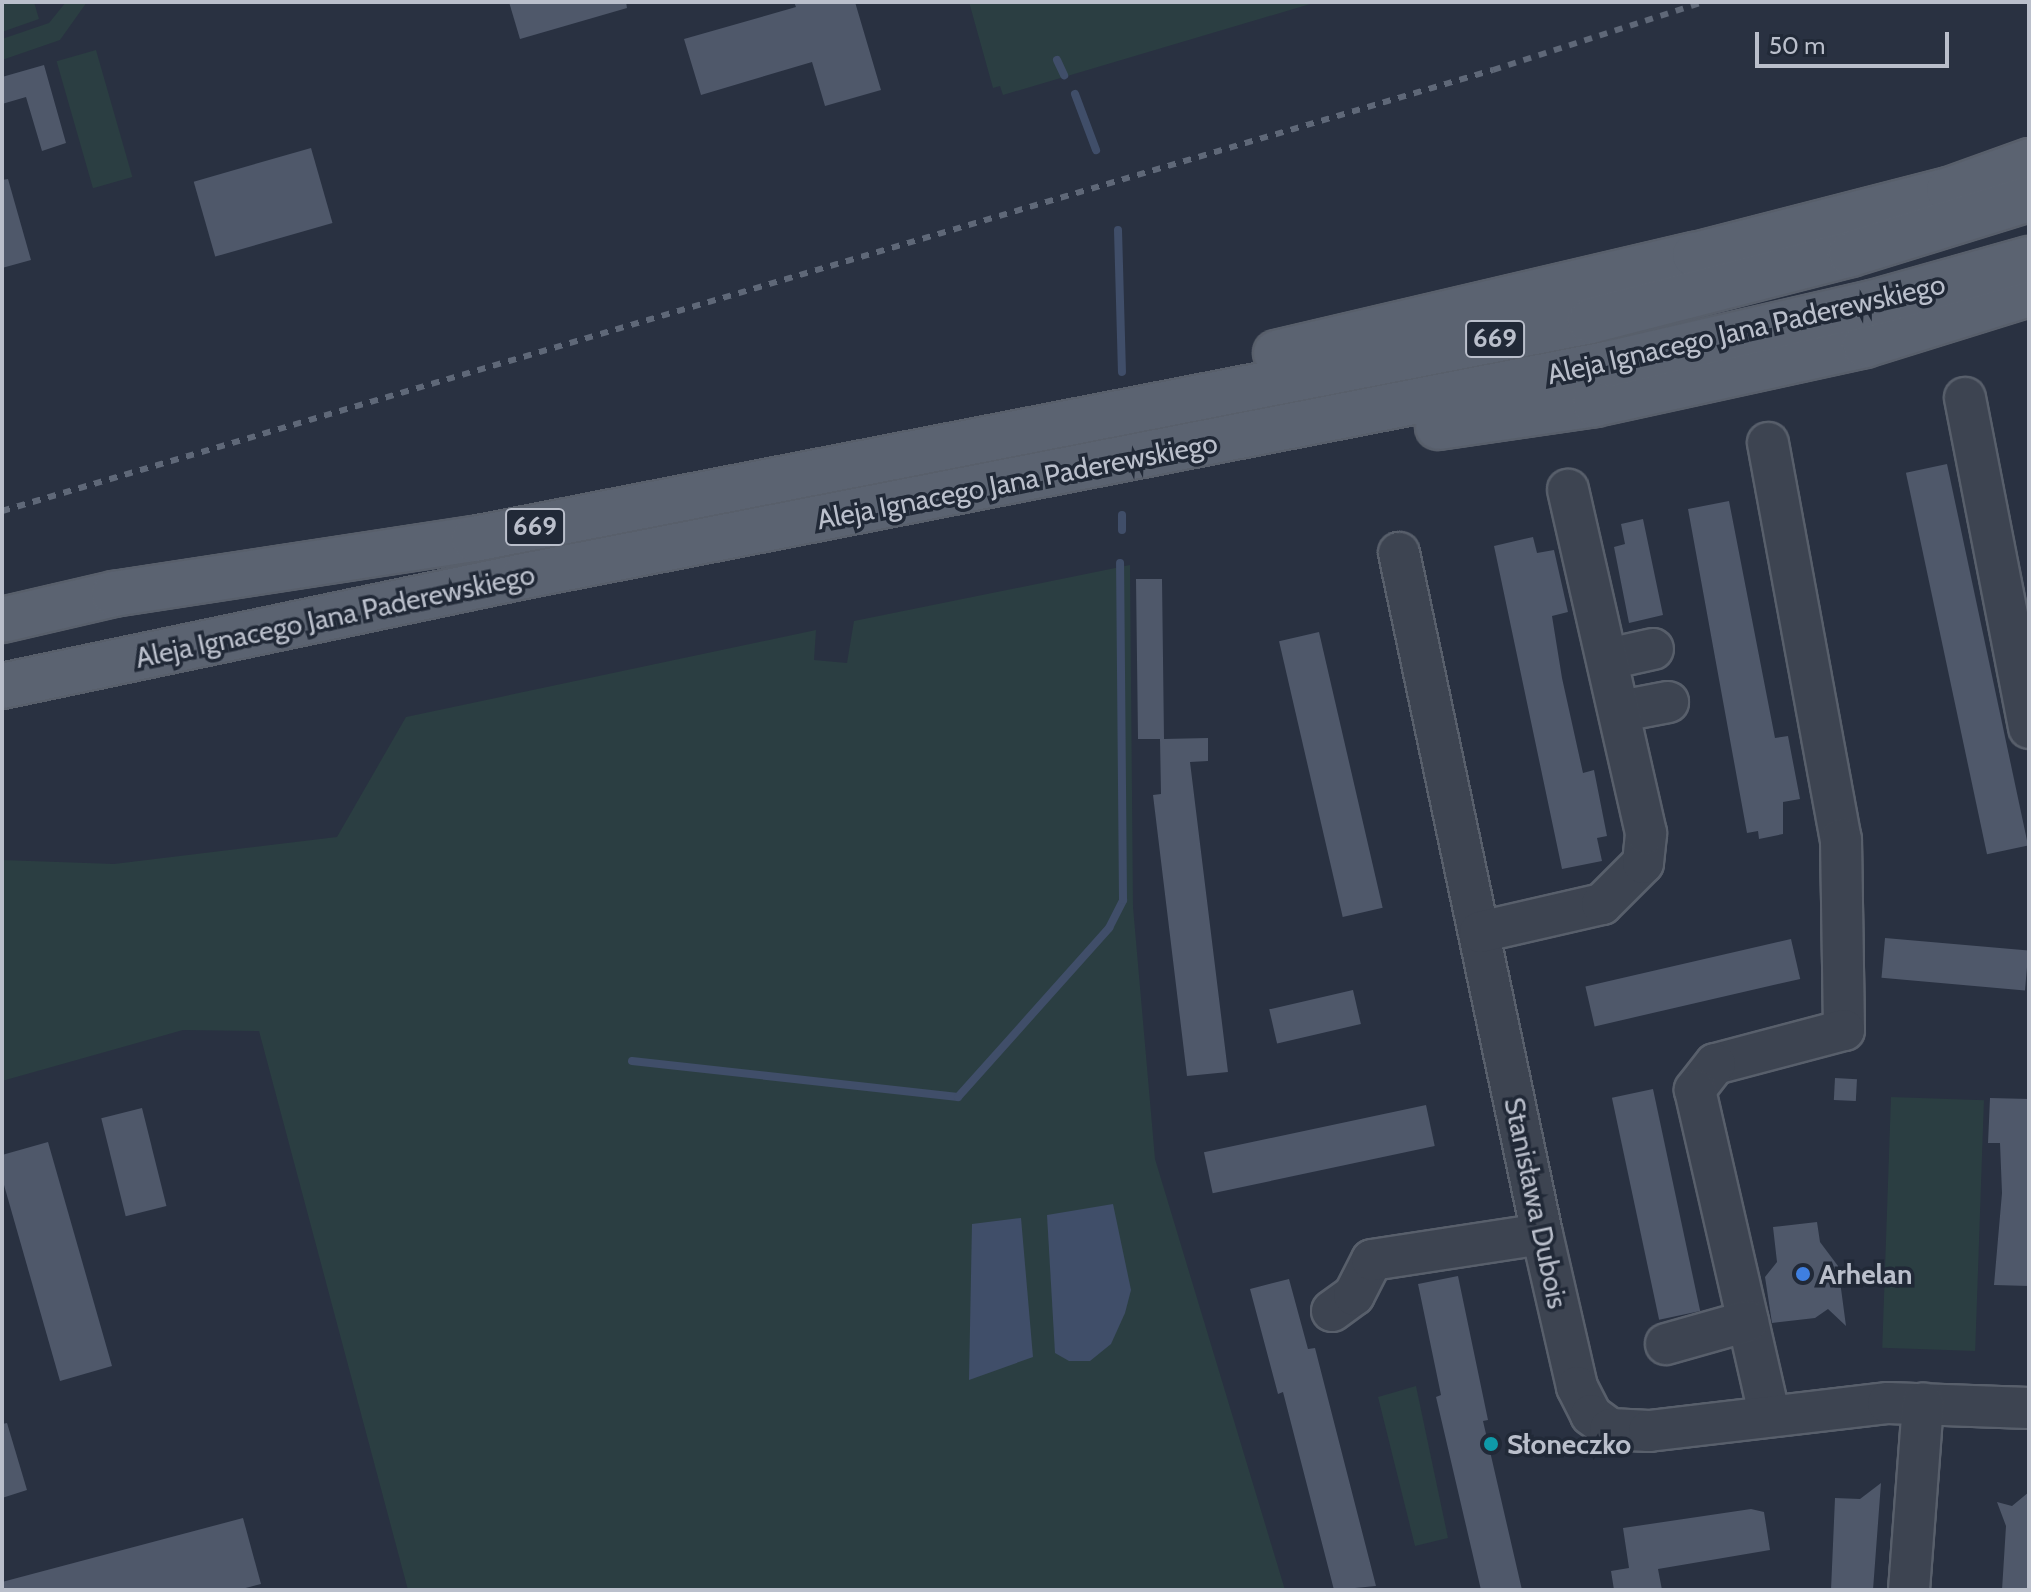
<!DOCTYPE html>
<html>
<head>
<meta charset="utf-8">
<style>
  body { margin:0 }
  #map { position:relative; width:2031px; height:1592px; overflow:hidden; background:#293141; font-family:Cabin,sans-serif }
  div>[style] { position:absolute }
  .green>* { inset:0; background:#2b3e42; transform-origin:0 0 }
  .water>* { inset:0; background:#404e69 }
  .stream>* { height:8px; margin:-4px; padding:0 4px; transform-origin:4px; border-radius:4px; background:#404e69 }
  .building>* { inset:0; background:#4f586a; transform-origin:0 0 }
  .roads { filter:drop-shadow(2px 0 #585f6b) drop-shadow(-2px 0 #585f6b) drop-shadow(0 2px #585f6b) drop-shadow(0 -2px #585f6b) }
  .minor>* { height:40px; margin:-20px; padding:0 20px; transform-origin:20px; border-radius:20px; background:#3d4451 }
  .major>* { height:44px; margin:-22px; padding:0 22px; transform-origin:22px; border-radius:22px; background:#5b6371 }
  .rail>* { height:6px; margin-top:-3px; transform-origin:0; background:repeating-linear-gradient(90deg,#5f6878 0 8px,transparent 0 16px) }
  .dots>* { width:22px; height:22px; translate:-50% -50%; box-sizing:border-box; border:4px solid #212937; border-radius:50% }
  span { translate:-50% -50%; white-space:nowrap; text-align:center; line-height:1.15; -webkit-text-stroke:7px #212937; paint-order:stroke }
  .shield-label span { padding:2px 6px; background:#212937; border:2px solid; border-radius:6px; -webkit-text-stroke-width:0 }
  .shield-label { font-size:26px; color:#babfcb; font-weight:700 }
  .street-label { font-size:28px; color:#babfcb }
  .poi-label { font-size:28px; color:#babfcb; font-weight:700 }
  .left { translate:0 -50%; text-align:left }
  .frame { position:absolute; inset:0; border:4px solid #babfcb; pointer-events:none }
  .scale { position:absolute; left:1755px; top:32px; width:194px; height:36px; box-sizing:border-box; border:4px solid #babfcb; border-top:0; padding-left:10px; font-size:24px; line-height:28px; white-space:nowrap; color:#babfcb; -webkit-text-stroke:6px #212937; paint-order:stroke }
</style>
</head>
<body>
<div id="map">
  <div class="green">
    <div style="clip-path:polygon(2px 2px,34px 2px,39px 19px,2px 32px)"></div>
    <div style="clip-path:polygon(66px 2px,87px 2px,60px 40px,2px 60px,2px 39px,49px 23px)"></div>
    <div style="clip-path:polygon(969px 2px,1317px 2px,1003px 95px,1000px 86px,993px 88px)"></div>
    <div style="left:96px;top:50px;width:132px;height:41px;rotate:74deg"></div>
    <div style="clip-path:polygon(1130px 565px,1133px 907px,1155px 1159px,1285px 1590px,408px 1590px,259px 1031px,183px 1030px,2px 1081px,2px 860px,114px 864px,337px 837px,406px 717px,816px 630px,814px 660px,847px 663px,854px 621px)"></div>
    <div style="left:1891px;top:1097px;width:93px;height:251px;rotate:2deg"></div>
    <div style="clip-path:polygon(1416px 1386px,1448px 1538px,1415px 1546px,1378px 1397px)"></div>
  </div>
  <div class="water">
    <div style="clip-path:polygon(1113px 1204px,1131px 1290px,1125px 1313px,1111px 1344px,1090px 1361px,1069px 1361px,1055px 1353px,1047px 1215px)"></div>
    <div style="clip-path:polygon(1021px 1218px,1033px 1357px,969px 1380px,972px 1224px)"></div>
  </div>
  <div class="stream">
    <div style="left:1057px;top:60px;width:17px;rotate:65deg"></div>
    <div style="left:1075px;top:94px;width:60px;rotate:69.4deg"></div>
    <div style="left:1118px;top:230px;width:142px;rotate:88.4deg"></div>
    <div style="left:1122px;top:515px;width:15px;rotate:90deg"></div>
    <div style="left:632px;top:1061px;width:328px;rotate:6.3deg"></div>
    <div style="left:958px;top:1097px;width:227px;rotate:-48.2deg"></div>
    <div style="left:1109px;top:928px;width:31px;rotate:-63deg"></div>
    <div style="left:1123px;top:900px;width:337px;rotate:-90.5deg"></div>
  </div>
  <div class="building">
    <div style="clip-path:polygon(509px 2px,626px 2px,627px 8px,520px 39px)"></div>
    <div style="clip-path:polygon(794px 2px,855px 2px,881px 90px,825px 106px,812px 62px,701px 95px,684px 39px,796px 7px)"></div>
    <div style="clip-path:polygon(44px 65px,66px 143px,42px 151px,26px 97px,2px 104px,2px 77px)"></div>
    <div style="left:311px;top:148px;width:78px;height:122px;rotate:74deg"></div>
    <div style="clip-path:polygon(8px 179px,31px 260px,2px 268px,2px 180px)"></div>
    <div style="left:1947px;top:464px;width:390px;height:42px;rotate:78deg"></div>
    <div style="clip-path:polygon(1729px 501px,1775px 738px,1788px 736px,1800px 799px,1783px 802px,1783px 834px,1759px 839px,1758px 831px,1747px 833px,1688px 509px)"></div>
    <div style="clip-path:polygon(1643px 519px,1663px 615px,1629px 623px,1614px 547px,1625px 544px,1621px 524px)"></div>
    <div style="clip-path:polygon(1533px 537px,1537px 553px,1554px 550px,1568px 612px,1552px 616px,1562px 678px,1583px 773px,1594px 770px,1607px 836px,1597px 838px,1602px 861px,1562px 869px,1494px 546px)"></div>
    <div style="clip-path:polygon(1136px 579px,1162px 579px,1164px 739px,1208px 738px,1208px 761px,1190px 762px,1228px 1072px,1187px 1076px,1153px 795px,1161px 794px,1160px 739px,1138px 739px)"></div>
    <div style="left:1319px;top:632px;width:283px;height:41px;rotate:77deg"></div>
    <div style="left:1885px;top:938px;width:144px;height:40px;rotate:5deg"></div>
    <div style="left:1791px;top:939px;width:41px;height:211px;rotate:77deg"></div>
    <div style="left:1353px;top:990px;width:35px;height:86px;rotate:77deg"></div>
    <div style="left:1835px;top:1078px;width:22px;height:22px;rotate:3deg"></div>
    <div style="left:1653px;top:1089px;width:227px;height:42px;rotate:78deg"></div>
    <div style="clip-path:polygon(1990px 1098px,2029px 1099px,2029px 1286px,1994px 1285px,2002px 1193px,2000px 1143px,1988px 1143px)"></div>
    <div style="left:1426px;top:1105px;width:42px;height:227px;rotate:78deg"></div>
    <div style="left:142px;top:1108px;width:101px;height:42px;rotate:76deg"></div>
    <div style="clip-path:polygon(48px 1142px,112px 1366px,60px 1381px,2px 1178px,2px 1155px)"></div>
    <div style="clip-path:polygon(1817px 1222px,1820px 1242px,1838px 1266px,1846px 1326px,1828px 1309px,1815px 1318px,1772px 1323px,1765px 1277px,1777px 1262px,1773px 1227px)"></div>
    <div style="clip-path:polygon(1458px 1276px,1488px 1420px,1483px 1421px,1522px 1590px,1481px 1590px,1436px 1397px,1441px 1395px,1418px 1284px)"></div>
    <div style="clip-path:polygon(1289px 1279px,1308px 1349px,1315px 1348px,1376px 1586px,1334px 1590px,1283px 1392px,1278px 1394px,1250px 1289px)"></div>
    <div style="clip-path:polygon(7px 1423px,27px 1490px,2px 1498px,2px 1424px)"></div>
    <div style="clip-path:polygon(1881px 1483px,1873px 1590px,1831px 1590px,1835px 1498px,1860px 1499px)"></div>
    <div style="clip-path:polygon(2029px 1492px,2029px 1590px,2002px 1590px,2006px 1526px,1997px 1502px,2012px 1506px)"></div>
    <div style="clip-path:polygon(1751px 1509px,1764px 1512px,1770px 1550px,1658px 1569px,1662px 1590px,1614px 1590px,1611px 1571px,1629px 1568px,1623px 1528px)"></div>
    <div style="clip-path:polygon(243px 1518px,261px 1584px,238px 1590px,2px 1590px,2px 1582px)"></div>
  </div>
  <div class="roads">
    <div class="minor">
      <div style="left:1965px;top:398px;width:336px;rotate:79deg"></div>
      <div style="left:1768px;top:443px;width:403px;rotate:79.6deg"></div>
      <div style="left:1841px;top:839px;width:191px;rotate:89.1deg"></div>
      <div style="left:1844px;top:1030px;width:133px;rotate:165.2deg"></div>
      <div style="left:1715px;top:1064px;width:33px;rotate:128deg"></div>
      <div style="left:1695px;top:1090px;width:330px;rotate:77.1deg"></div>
      <div style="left:1399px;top:553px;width:696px;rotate:78.14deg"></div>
      <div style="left:1542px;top:1234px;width:157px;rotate:77.1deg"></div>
      <div style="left:1577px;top:1387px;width:31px;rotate:63deg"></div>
      <div style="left:1591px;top:1415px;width:24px;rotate:36deg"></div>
      <div style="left:1610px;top:1429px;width:39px;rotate:3deg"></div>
      <div style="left:1649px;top:1431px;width:241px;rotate:-6.7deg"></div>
      <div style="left:1888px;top:1403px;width:141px;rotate:2deg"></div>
      <div style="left:1608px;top:659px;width:46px;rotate:-12.5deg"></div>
      <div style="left:1621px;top:711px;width:48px;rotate:-10.8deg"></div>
      <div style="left:1480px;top:932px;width:125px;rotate:-12.9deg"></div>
      <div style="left:1602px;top:904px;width:58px;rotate:-45deg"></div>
      <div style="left:1643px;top:863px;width:30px;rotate:-84deg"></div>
      <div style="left:1646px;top:833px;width:352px;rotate:-102.8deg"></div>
      <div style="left:1332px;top:1311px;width:27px;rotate:-36deg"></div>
      <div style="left:1354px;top:1295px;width:39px;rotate:-63deg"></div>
      <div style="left:1372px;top:1260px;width:172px;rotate:-8.7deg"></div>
      <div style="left:1666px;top:1344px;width:85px;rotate:-15.7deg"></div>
      <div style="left:1909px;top:1590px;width:187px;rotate:-85.7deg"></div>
    </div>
    <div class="major">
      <div style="left:1276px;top:353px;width:430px;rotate:-13.2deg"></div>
      <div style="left:1695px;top:255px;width:262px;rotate:-14.4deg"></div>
      <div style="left:1949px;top:190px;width:85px;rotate:-19.9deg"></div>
      <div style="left:1438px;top:427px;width:159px;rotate:-8.3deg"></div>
      <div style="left:1595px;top:404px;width:276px;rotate:-12.3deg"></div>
      <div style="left:1865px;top:345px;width:172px;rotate:-17.3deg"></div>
      <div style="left:2px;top:620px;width:115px;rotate:-13.1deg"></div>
      <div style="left:114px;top:594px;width:364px;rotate:-8.7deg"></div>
      <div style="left:474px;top:539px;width:1137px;rotate:-11.05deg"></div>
      <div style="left:1590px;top:321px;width:269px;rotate:-14.4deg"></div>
      <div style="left:1851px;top:254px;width:186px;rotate:-17.2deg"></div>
      <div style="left:2px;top:686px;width:533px;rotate:-11.9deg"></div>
      <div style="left:524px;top:576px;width:1104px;rotate:-11.08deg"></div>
      <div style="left:1607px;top:364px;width:272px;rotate:-13deg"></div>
      <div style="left:1872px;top:303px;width:163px;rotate:-15.7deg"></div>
    </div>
  </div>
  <div class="rail">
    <div style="left:2px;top:511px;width:1555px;rotate:-16.48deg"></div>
    <div style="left:1493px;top:70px;width:222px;rotate:-17.9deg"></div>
  </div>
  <div class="dots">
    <div style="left:1803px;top:1274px;background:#3f7fe0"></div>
    <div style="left:1491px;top:1444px;background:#0f9aa8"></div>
  </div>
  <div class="shield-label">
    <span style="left:1495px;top:339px">669</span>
    <span style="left:535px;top:527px">669</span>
  </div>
  <div class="street-label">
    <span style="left:1746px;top:329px;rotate:-13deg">Aleja Ignacego Jana Paderewskiego</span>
    <span style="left:1017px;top:481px;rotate:-11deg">Aleja Ignacego Jana Paderewskiego</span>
    <span style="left:335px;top:616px;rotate:-12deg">Aleja Ignacego Jana Paderewskiego</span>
    <span style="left:1536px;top:1203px;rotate:78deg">Stanisława Dubois</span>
  </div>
  <div class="poi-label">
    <span class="left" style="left:1819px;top:1274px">Arhelan</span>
    <span class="left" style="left:1507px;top:1444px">Słoneczko</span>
  </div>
  <div class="frame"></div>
  <div class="scale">50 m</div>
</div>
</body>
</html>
